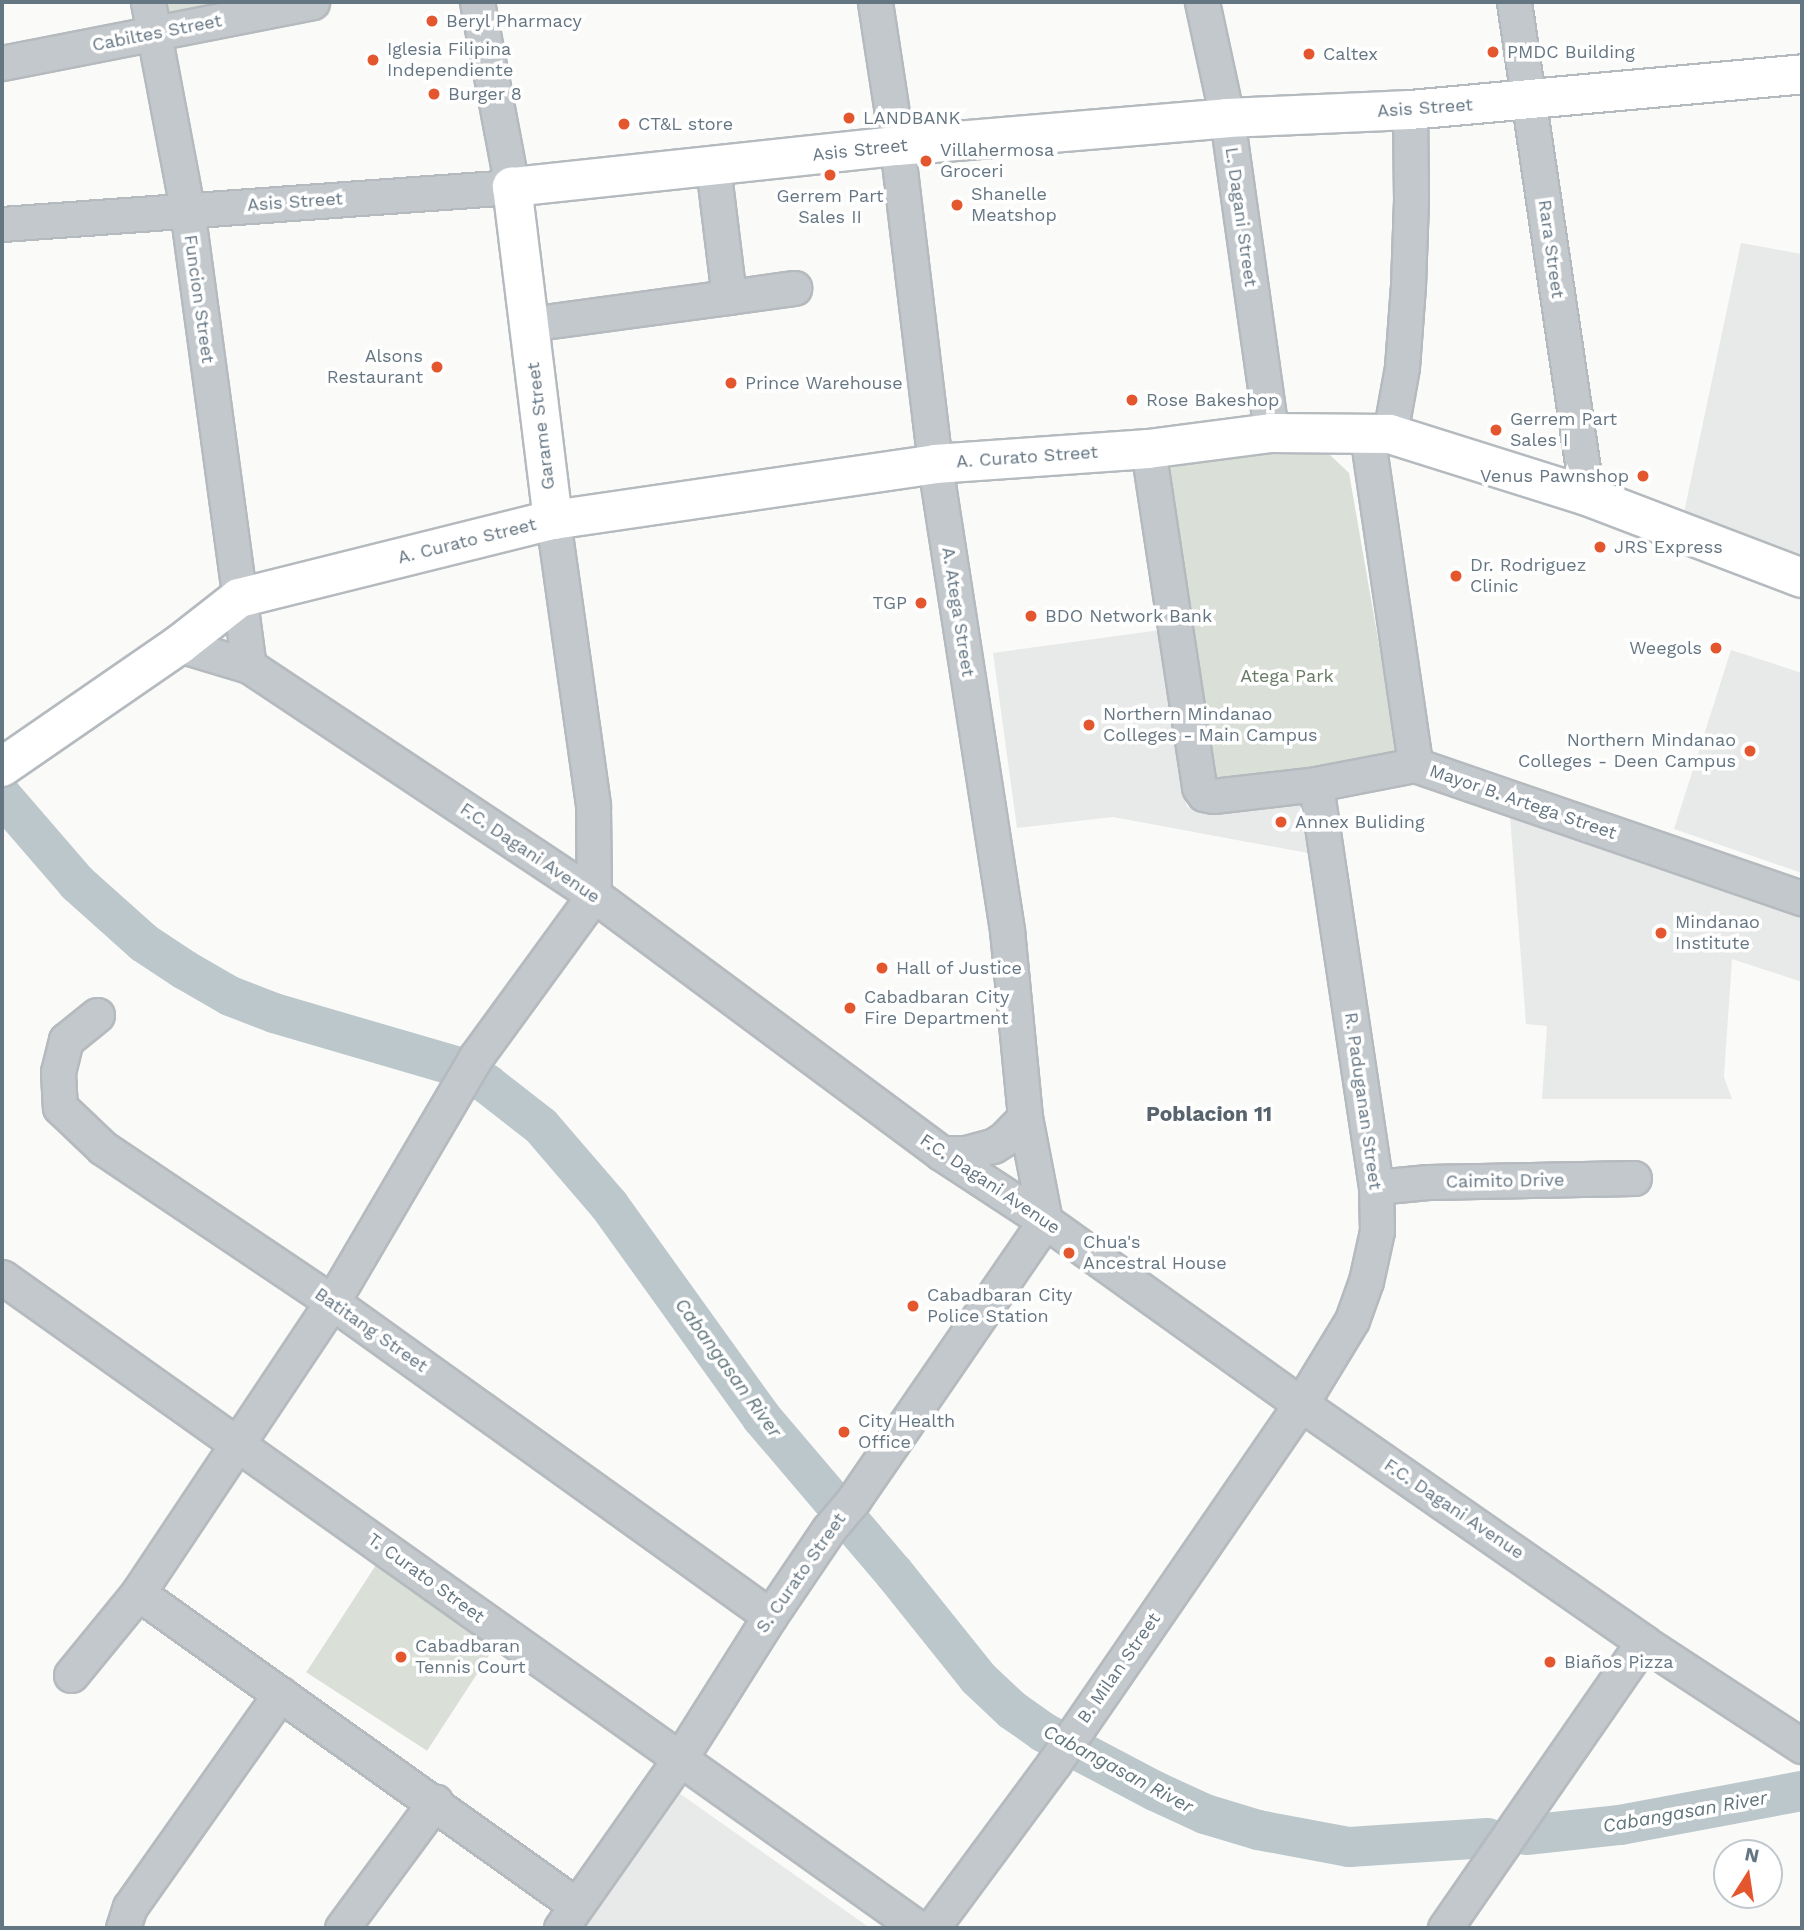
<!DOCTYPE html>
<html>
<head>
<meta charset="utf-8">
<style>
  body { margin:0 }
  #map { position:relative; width:1804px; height:1930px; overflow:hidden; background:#fafaf8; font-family:"Work Sans",sans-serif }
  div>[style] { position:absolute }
  .built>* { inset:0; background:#e8e9e9 }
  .green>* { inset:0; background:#dadfd7; transform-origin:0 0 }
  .river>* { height:40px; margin:-20px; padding:0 20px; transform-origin:20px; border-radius:20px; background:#bbc7cb }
  .roads { filter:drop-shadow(2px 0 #b5babe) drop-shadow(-2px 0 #b5babe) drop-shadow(0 2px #b5babe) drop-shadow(0 -2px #b5babe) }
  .minor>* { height:33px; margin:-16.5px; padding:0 16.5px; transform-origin:16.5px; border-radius:16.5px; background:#c3c8cc }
  .major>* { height:38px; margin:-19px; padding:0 19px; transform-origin:19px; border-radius:19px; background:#fff }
  .dots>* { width:19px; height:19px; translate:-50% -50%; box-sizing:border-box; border:4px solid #fff; border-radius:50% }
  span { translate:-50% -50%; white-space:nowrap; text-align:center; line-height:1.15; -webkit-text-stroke:7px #fff; paint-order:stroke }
  .poi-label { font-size:18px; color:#657683 }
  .left { translate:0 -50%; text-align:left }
  .right { translate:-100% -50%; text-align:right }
  .street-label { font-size:18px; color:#657683 }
  .park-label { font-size:18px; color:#687a64 }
  .water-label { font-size:19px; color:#60757c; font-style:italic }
  .quarter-label { font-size:21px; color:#57646e; font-weight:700 }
  .frame { position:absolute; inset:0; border:4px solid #657683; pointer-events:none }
  .north { position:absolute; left:1713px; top:1839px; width:70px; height:70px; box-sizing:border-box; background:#fff; border:2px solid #c1c8cd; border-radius:50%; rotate:12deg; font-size:19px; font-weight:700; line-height:28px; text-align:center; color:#657683 }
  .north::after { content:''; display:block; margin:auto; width:24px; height:32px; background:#e4572e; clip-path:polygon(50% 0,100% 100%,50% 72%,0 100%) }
</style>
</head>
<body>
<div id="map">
  <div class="built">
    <div style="clip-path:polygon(1741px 243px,1802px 254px,1802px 562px,1682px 522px)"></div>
    <div style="clip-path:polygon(1160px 630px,1187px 807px,1308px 796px,1313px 854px,1113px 817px,1017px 828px,993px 653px)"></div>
    <div style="clip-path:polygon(1731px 650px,1802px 673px,1802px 873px,1674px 829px)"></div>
    <div style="clip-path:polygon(1509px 803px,1802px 907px,1802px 982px,1732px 959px,1724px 1077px,1732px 1099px,1542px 1099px,1547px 1026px,1526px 1024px)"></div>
    <div style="clip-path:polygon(679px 1793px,870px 1928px,585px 1928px)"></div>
  </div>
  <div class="green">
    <div style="clip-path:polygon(163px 2px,237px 2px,166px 15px)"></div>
    <div style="clip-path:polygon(1312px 449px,1330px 455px,1349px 473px,1398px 754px,1212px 786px,1165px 466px,1175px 462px)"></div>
    <div style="left:376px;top:1565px;width:144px;height:128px;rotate:33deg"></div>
  </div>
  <div class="river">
    <div style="left:2px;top:796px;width:115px;rotate:49.2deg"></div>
    <div style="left:77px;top:883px;width:90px;rotate:41.8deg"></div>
    <div style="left:144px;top:943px;width:49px;rotate:33.4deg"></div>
    <div style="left:185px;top:970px;width:52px;rotate:30deg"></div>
    <div style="left:230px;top:996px;width:47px;rotate:21.1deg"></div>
    <div style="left:274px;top:1013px;width:189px;rotate:16.3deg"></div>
    <div style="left:455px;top:1066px;width:37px;rotate:29deg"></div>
    <div style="left:487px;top:1084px;width:68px;rotate:37.9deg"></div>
    <div style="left:541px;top:1126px;width:104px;rotate:49.3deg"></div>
    <div style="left:609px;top:1205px;width:262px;rotate:54.3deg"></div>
    <div style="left:762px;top:1418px;width:204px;rotate:49.6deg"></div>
    <div style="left:894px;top:1573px;width:134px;rotate:51.3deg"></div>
    <div style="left:978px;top:1678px;width:47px;rotate:43.3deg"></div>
    <div style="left:1012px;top:1710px;width:38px;rotate:35deg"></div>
    <div style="left:1043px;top:1732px;width:127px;rotate:27.8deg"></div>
    <div style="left:1155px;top:1791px;width:55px;rotate:24.7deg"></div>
    <div style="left:1205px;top:1814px;width:55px;rotate:16.8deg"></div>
    <div style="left:1258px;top:1830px;width:93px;rotate:10.6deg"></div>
    <div style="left:1349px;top:1847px;width:139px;rotate:-3.7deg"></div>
    <div style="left:1526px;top:1835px;width:95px;rotate:-6.1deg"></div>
    <div style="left:1620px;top:1825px;width:185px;rotate:-10.6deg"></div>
  </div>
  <div class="roads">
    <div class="minor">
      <div style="left:148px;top:2px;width:211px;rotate:79.3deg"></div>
      <div style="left:187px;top:209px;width:461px;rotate:82.3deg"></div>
      <div style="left:1202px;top:2px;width:119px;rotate:77.8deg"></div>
      <div style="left:1227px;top:118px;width:318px;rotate:82deg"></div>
      <div style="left:1514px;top:2px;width:499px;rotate:81.6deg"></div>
      <div style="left:2px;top:63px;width:316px;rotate:-11.1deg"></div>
      <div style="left:2px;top:224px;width:511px;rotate:-4.15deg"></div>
      <div style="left:512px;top:187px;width:188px;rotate:-100.7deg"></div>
      <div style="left:729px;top:297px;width:66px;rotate:-7.9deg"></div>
      <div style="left:529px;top:324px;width:202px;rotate:-7.7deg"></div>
      <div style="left:729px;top:297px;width:132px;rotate:-97deg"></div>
      <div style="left:1367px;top:434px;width:334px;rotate:81.7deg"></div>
      <div style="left:1390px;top:434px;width:68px;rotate:-79.8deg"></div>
      <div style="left:1402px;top:367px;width:81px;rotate:-85.8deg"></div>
      <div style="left:1408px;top:286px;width:87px;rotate:-88deg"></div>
      <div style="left:1411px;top:199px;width:89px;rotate:-90.6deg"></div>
      <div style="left:1148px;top:449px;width:342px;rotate:81.4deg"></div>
      <div style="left:1199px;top:787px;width:9px;rotate:54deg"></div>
      <div style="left:1204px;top:794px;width:9px;rotate:13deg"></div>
      <div style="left:1213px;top:796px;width:104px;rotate:-6.6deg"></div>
      <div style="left:1316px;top:784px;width:101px;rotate:-10.9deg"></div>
      <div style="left:1415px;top:765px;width:409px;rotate:19deg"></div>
      <div style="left:553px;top:520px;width:289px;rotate:82deg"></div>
      <div style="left:593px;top:806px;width:89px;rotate:89.4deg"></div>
      <div style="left:594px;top:895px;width:200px;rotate:126.1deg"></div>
      <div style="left:476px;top:1057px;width:284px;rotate:120.4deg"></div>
      <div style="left:332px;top:1302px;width:350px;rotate:123.7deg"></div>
      <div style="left:138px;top:1593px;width:538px;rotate:35.46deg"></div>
      <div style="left:179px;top:645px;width:73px;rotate:16.7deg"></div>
      <div style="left:249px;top:666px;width:414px;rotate:33.6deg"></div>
      <div style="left:594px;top:895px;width:432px;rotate:36.6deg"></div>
      <div style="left:941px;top:1153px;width:124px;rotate:33.2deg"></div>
      <div style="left:1045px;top:1221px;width:315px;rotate:35.6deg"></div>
      <div style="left:1301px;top:1404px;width:417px;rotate:34.8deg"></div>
      <div style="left:1643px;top:1642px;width:190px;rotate:33.2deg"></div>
      <div style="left:97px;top:1015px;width:40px;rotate:141deg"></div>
      <div style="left:66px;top:1040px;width:33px;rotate:104deg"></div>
      <div style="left:58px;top:1072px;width:35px;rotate:87deg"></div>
      <div style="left:60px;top:1107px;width:59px;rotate:43.6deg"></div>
      <div style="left:103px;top:1148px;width:276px;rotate:33.9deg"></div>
      <div style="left:332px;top:1302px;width:539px;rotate:35.64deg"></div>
      <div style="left:941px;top:1153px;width:25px"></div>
      <div style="left:966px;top:1153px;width:28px;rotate:-15deg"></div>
      <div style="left:993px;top:1146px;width:13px;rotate:-32deg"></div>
      <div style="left:1004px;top:1139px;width:30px;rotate:-46deg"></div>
      <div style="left:1376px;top:1187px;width:52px;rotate:-5.5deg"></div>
      <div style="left:1428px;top:1182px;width:206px;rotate:-1.1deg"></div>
      <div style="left:2px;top:1277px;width:1124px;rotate:35.4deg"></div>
      <div style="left:71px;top:1675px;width:106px;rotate:-50.7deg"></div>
      <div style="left:123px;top:1928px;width:22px;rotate:-72deg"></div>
      <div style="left:130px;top:1907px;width:261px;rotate:-54.8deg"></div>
      <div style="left:342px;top:1928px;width:157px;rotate:-53.6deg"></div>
      <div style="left:561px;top:1928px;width:205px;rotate:-54.9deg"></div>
      <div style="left:679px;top:1760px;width:170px;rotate:-57.7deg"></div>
      <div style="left:770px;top:1616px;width:105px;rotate:-55.9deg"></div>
      <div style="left:829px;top:1529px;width:39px;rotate:-50deg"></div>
      <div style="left:854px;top:1499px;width:337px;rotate:-55.5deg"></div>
      <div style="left:1045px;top:1221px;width:106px;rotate:-100.9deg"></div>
      <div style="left:1025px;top:1117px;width:188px;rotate:-95.5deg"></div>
      <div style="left:1007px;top:930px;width:472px;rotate:-98.8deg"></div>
      <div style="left:935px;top:464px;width:320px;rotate:-96.8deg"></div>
      <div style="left:897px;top:146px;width:146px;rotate:-98.7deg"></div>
      <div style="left:932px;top:1928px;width:205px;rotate:-53.5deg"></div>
      <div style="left:1054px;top:1763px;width:436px;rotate:-55.5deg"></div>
      <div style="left:1301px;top:1404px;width:98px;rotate:-58.7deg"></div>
      <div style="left:1352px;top:1320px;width:41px;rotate:-70.3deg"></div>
      <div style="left:1366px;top:1281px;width:51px;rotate:-77.6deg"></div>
      <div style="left:1377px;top:1231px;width:44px;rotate:-91.3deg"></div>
      <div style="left:1376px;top:1187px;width:407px;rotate:-98.5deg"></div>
      <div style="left:1445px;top:1928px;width:348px;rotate:-55.3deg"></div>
    </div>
    <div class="major">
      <div style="left:553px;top:520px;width:336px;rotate:-97deg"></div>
      <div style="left:512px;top:187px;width:387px;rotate:-6.1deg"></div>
      <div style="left:897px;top:146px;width:331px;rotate:-4.8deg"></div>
      <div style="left:1227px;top:118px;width:183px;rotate:-2.5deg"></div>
      <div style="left:1410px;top:110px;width:394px;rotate:-5.2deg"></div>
      <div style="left:2px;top:767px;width:215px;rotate:-34.6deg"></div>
      <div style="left:179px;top:645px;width:76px;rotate:-38.1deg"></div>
      <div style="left:239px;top:598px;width:324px;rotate:-14deg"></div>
      <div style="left:553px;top:520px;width:386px;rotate:-8.3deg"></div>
      <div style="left:935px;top:464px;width:214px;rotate:-4deg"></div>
      <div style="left:1148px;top:449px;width:124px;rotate:-7.4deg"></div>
      <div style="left:1271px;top:433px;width:119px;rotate:0.5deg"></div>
      <div style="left:1390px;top:434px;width:207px;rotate:17.5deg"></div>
      <div style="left:1587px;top:496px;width:230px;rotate:20.9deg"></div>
    </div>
  </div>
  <div class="dots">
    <div style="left:432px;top:21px;background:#e4572e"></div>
    <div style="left:1493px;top:52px;background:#e4572e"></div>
    <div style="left:1309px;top:54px;background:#e4572e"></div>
    <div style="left:373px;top:60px;background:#e4572e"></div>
    <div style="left:434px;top:94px;background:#e4572e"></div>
    <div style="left:849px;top:118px;background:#e4572e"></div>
    <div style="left:624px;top:124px;background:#e4572e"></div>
    <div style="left:926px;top:161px;background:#e4572e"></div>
    <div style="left:830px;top:175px;background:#e4572e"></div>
    <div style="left:957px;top:205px;background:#e4572e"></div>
    <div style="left:437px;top:367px;background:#e4572e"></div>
    <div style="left:731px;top:383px;background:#e4572e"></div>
    <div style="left:1132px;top:400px;background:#e4572e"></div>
    <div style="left:1496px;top:430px;background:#e4572e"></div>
    <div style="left:1643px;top:476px;background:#e4572e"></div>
    <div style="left:1600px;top:547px;background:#e4572e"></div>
    <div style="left:1456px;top:576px;background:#e4572e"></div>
    <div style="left:921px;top:603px;background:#e4572e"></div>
    <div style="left:1031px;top:616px;background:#e4572e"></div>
    <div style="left:1716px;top:648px;background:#e4572e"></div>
    <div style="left:1089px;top:725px;background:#e4572e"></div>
    <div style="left:1750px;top:751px;background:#e4572e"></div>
    <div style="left:1281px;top:822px;background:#e4572e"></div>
    <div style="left:1661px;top:933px;background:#e4572e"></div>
    <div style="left:882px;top:968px;background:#e4572e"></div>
    <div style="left:850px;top:1008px;background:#e4572e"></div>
    <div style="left:1069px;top:1253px;background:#e4572e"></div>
    <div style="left:913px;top:1306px;background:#e4572e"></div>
    <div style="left:844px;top:1432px;background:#e4572e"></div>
    <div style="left:401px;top:1657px;background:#e4572e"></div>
    <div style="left:1550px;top:1662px;background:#e4572e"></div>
  </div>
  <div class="poi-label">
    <span class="left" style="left:446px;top:21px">Beryl Pharmacy</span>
    <span class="left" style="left:387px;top:60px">Iglesia Filipina<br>Independiente</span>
    <span class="left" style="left:1507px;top:52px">PMDC Building</span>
    <span class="left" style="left:1323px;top:54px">Caltex</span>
    <span class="left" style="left:448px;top:94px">Burger 8</span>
    <span class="left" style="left:863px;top:118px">LANDBANK</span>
    <span class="left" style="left:638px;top:124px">CT&amp;L store</span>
    <span class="left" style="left:940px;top:161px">Villahermosa<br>Groceri</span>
    <span class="left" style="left:971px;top:205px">Shanelle<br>Meatshop</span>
    <span style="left:830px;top:207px">Gerrem Part<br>Sales II</span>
    <span class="right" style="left:423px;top:367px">Alsons<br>Restaurant</span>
    <span class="left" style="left:745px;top:383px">Prince Warehouse</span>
    <span class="left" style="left:1146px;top:400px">Rose Bakeshop</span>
    <span class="left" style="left:1510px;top:430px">Gerrem Part<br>Sales I</span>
    <span class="right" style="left:1629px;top:476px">Venus Pawnshop</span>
    <span class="left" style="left:1614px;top:547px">JRS Express</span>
    <span class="left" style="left:1470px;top:576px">Dr. Rodriguez<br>Clinic</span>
    <span class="right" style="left:907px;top:603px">TGP</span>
    <span class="left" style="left:1045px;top:616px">BDO Network Bank</span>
    <span class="right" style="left:1702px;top:648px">Weegols</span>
    <span class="left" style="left:1103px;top:725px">Northern Mindanao<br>Colleges - Main Campus</span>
    <span class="right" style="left:1736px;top:751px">Northern Mindanao<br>Colleges - Deen Campus</span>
    <span class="left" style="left:1295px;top:822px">Annex Buliding</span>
    <span class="left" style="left:1675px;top:933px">Mindanao<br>Institute</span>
    <span class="left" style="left:896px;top:968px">Hall of Justice</span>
    <span class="left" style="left:864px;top:1008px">Cabadbaran City<br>Fire Department</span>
    <span class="left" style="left:1083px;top:1253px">Chua's<br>Ancestral House</span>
    <span class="left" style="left:927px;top:1306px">Cabadbaran City<br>Police Station</span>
    <span class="left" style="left:858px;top:1432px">City Health<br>Office</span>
    <span class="left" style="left:415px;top:1657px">Cabadbaran<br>Tennis Court</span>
    <span class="left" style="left:1564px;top:1662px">Biaños Pizza</span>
  </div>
  <div class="street-label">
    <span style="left:157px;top:33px;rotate:-11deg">Cabiltes Street</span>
    <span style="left:1425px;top:108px;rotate:-4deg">Asis Street</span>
    <span style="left:860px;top:150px;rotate:-6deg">Asis Street</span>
    <span style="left:295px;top:202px;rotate:-4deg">Asis Street</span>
    <span style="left:1241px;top:217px;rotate:82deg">L. Dagani Street</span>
    <span style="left:1551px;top:249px;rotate:82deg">Rara Street</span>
    <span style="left:199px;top:299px;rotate:82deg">Funcion Street</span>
    <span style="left:541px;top:426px;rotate:-97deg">Garame Street</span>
    <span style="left:1027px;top:457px;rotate:-4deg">A. Curato Street</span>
    <span style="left:467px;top:541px;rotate:-14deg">A. Curato Street</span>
    <span style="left:958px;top:612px;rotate:81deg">A. Atega Street</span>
    <span style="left:1523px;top:802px;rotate:19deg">Mayor B. Artega Street</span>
    <span style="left:530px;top:853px;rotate:34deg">F.C. Dagani Avenue</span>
    <span style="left:1363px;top:1101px;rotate:82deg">R. Paduganan Street</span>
    <span style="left:1505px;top:1181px;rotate:-1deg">Caimito Drive</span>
    <span style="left:990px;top:1184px;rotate:34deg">F.C. Dagani Avenue</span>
    <span style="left:371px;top:1330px;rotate:35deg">Batitang Street</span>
    <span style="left:1454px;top:1509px;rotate:34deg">F.C. Dagani Avenue</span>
    <span style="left:801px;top:1573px;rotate:-55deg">S. Curato Street</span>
    <span style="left:426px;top:1578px;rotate:36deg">T. Curato Street</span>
    <span style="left:1119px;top:1668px;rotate:-55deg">B. Milan Street</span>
  </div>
  <div class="park-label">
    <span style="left:1287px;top:676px">Atega Park</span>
  </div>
  <div class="water-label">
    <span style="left:728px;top:1368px;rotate:54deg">Cabangasan River</span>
    <span style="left:1118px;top:1769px;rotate:28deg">Cabangasan River</span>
    <span style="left:1685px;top:1812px;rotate:-10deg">Cabangasan River</span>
  </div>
  <div class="quarter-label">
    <span style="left:1209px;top:1114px">Poblacion 11</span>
  </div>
  <div class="frame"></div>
  <div class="north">N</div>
</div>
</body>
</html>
